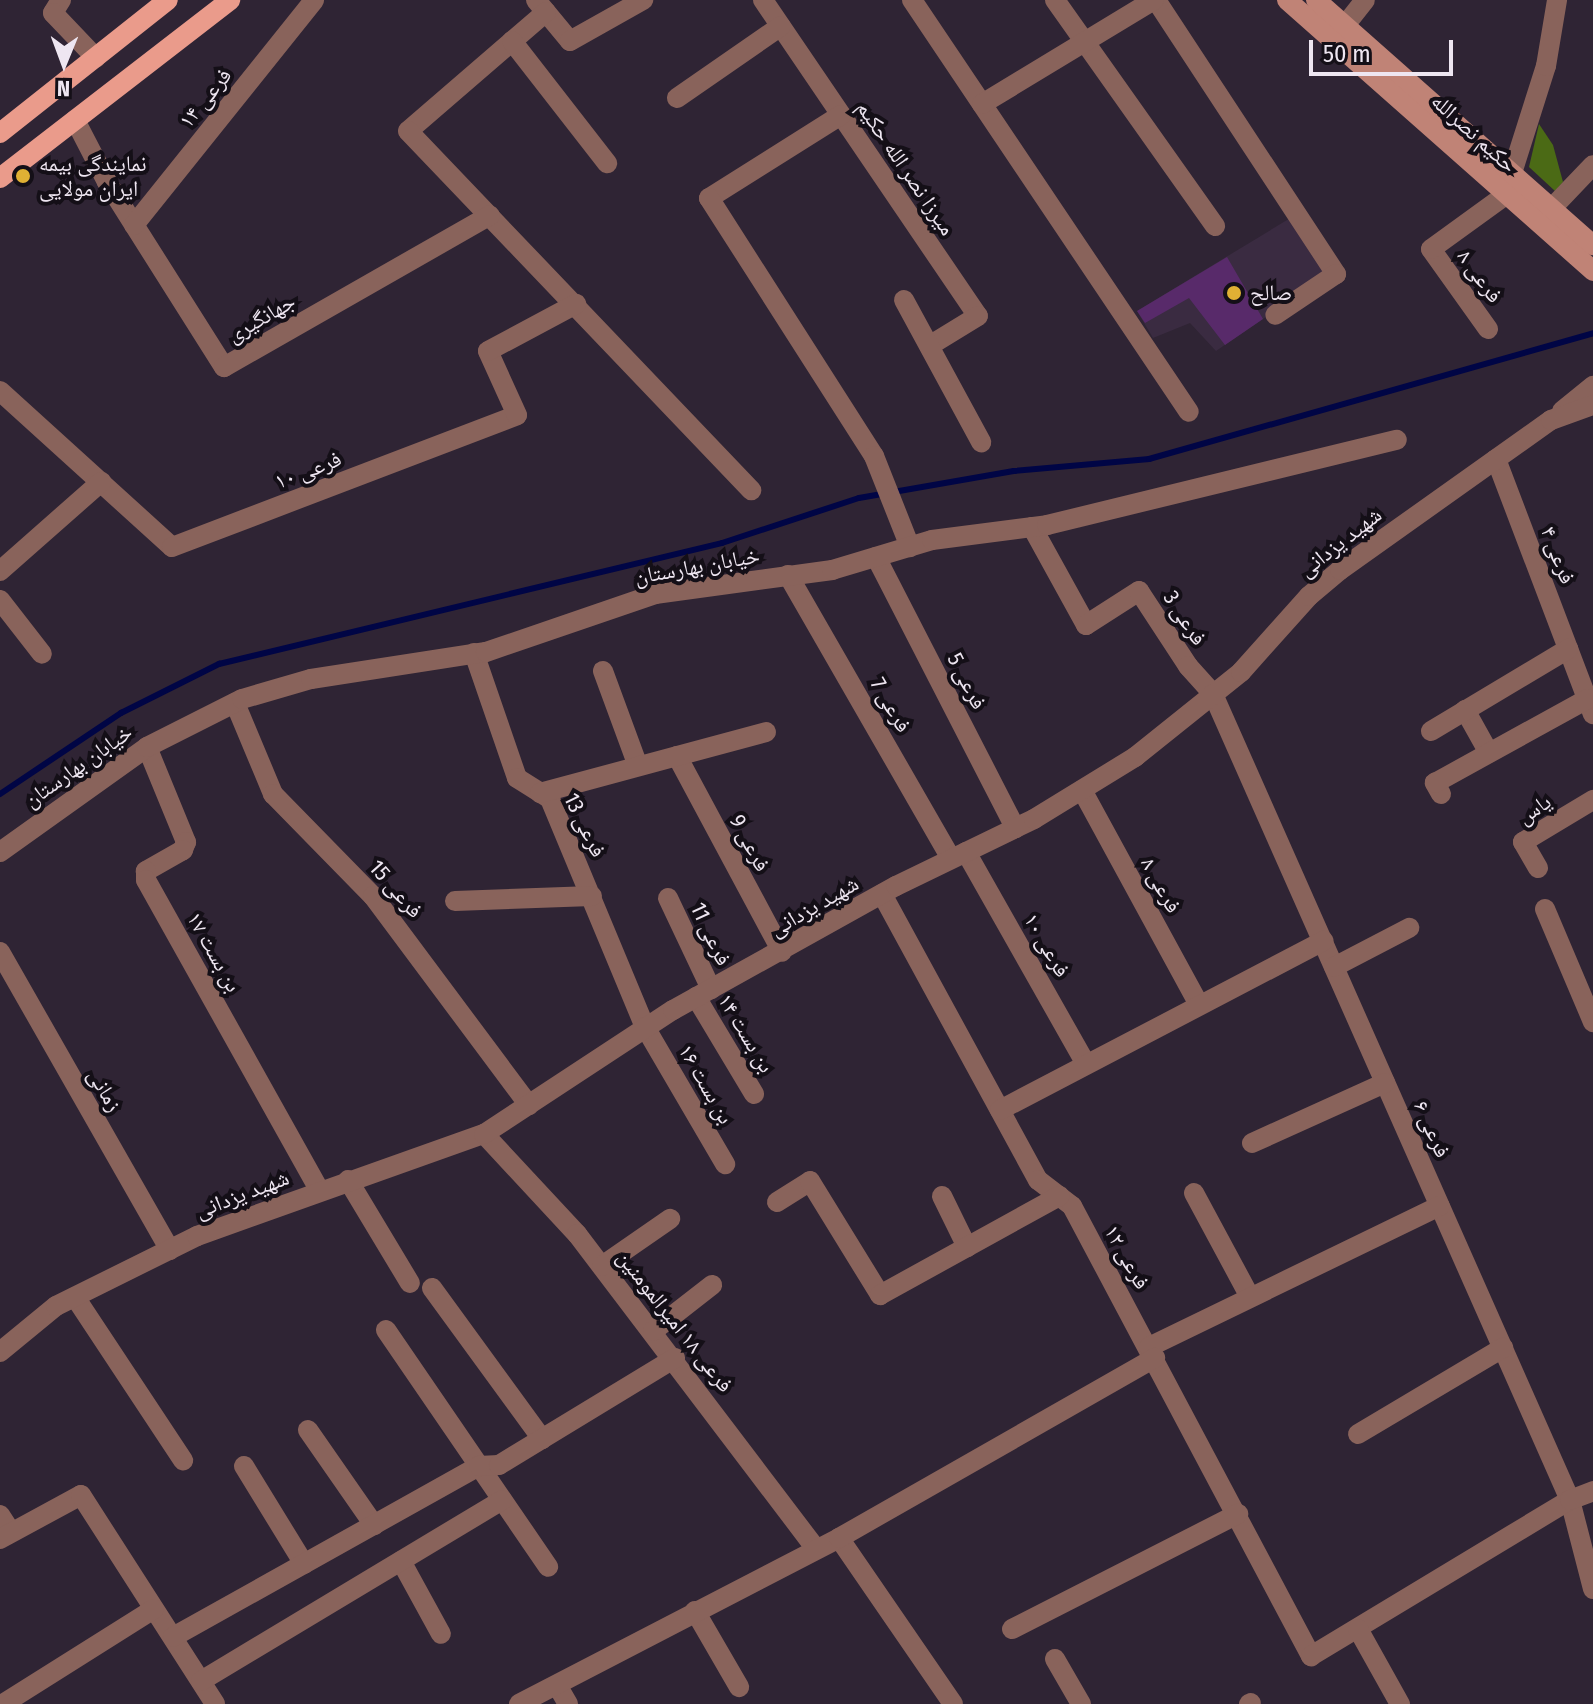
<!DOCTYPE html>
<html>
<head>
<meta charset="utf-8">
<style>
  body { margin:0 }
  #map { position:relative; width:1593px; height:1704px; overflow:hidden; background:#2f2434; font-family:"Fira Sans Condensed","Noto Naskh Arabic",sans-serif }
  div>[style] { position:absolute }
  .built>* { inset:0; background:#3a2b41 }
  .forest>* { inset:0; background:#4b6a15 }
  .stream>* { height:6px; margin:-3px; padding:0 3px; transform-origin:3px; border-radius:3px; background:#000545 }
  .building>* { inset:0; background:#582a6a }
  .minor>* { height:20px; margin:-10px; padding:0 10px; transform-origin:10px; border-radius:10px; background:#89635b }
  .tertiary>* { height:20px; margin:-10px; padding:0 10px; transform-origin:10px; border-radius:10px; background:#89635b }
  .secondary>* { height:20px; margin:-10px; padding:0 10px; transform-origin:10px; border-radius:10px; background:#c08376 }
  .primary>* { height:20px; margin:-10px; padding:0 10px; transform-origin:10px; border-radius:10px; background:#ea9b8b }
  .dots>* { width:22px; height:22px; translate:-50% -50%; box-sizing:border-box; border:4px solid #140f17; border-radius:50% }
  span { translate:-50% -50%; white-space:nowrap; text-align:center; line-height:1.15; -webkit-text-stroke:8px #140f17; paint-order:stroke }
  .street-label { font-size:22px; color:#eee6f1 }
  .poi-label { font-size:22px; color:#eee6f1 }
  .left { translate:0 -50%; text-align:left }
  .north { position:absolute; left:24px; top:24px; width:80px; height:80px; -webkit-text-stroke:6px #140f17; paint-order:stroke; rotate:181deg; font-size:22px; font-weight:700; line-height:32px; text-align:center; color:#eee6f1 }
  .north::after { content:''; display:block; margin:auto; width:28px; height:36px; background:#eee6f1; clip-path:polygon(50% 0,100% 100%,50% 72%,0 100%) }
  .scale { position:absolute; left:1309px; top:40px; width:144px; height:36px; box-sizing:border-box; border:4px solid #eee6f1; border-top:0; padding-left:10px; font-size:24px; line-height:28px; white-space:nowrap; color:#eee6f1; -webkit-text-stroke:6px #140f17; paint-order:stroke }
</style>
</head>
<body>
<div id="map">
  <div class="built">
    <div style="clip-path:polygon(1292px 217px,1329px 274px,1216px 351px,1190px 323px,1153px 338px,1137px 311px)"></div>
  </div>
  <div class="forest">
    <div style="clip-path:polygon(1539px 124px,1553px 145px,1563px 182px,1555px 191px,1529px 167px)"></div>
  </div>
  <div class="stream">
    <div style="left:0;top:794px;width:146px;rotate:-33.8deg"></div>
    <div style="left:121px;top:713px;width:110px;rotate:-26.6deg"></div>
    <div style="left:219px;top:664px;width:517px;rotate:-13.53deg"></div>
    <div style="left:722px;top:543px;width:144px;rotate:-18.2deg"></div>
    <div style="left:859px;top:498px;width:157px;rotate:-9.9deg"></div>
    <div style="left:1014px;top:471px;width:136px;rotate:-5.1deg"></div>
    <div style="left:1149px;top:459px;width:462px;rotate:-15.8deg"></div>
  </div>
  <div class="building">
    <div style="clip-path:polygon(1227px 257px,1263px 319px,1225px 345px,1189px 298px,1145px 323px,1137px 311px)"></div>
  </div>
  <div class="minor">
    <div style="left:61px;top:0;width:15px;rotate:122deg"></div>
    <div style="left:53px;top:13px;width:62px;rotate:46.3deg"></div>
    <div style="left:536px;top:0;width:53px;rotate:50.3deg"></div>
    <div style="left:570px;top:41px;width:84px;rotate:-29.3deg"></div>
    <div style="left:763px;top:0;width:382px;rotate:55.8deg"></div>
    <div style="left:978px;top:316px;width:57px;rotate:148.5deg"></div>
    <div style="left:912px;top:0;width:496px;rotate:56.1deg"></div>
    <div style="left:1055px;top:0;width:277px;rotate:54.7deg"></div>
    <div style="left:1156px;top:0;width:328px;rotate:56.7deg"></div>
    <div style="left:1336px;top:274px;width:73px;rotate:146.1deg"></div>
    <div style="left:546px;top:12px;width:182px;rotate:139.2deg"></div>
    <div style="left:408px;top:131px;width:497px;rotate:46.3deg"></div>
    <div style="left:1335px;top:38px;width:48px;rotate:-51.7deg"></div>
    <div style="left:512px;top:41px;width:155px;rotate:52.1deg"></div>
    <div style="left:677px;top:98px;width:126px;rotate:-34.7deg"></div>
    <div style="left:982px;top:104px;width:201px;rotate:-31.2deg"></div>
    <div style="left:841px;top:115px;width:156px;rotate:147.8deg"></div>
    <div style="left:709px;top:198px;width:306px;rotate:57.4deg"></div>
    <div style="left:874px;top:456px;width:98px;rotate:68.4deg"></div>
    <div style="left:75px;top:120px;width:70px;rotate:62.7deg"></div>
    <div style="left:107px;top:182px;width:219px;rotate:57.7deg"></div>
    <div style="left:224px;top:367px;width:306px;rotate:-29.7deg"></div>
    <div style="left:1512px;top:173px;width:112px;rotate:-72.4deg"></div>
    <div style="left:1546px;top:66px;width:67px;rotate:-80.5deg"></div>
    <div style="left:1552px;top:208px;width:59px;rotate:-46.4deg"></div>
    <div style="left:134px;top:225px;width:288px;rotate:-51.3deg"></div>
    <div style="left:904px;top:300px;width:162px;rotate:61.5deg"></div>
    <div style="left:1488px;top:329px;width:98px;rotate:-125.5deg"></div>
    <div style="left:1431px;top:249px;width:94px;rotate:-35.9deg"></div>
    <div style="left:0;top:391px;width:232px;rotate:42.2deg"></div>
    <div style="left:172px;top:547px;width:369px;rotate:-20.9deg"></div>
    <div style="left:517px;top:415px;width:70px;rotate:-114.4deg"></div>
    <div style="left:488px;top:351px;width:100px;rotate:-28.1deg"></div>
    <div style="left:1496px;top:459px;width:273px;rotate:69.2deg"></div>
    <div style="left:1032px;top:527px;width:112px;rotate:61.1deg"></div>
    <div style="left:1086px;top:625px;width:63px;rotate:-32.7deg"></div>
    <div style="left:1139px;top:591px;width:90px;rotate:56.8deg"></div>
    <div style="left:1188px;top:666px;width:38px;rotate:48deg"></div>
    <div style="left:1213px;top:694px;width:882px;rotate:66.11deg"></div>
    <div style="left:1570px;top:1500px;width:92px;rotate:75.5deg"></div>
    <div style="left:876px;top:557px;width:305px;rotate:62.8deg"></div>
    <div style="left:0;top:571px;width:135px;rotate:-41.4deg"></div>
    <div style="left:788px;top:575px;width:327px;rotate:60.1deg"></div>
    <div style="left:0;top:600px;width:68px;rotate:52.1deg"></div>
    <div style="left:474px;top:653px;width:132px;rotate:71deg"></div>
    <div style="left:517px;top:778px;width:39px;rotate:32deg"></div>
    <div style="left:550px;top:799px;width:247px;rotate:67.4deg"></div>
    <div style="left:645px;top:1027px;width:159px;rotate:59.7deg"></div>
    <div style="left:603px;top:671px;width:101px;rotate:69.8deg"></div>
    <div style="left:235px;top:703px;width:99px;rotate:67.3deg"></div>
    <div style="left:273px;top:794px;width:143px;rotate:45.6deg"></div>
    <div style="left:373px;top:896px;width:261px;rotate:53.3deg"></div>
    <div style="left:1465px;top:710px;width:49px;rotate:60.8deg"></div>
    <div style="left:1431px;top:731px;width:160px;rotate:-30.9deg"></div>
    <div style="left:147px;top:747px;width:103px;rotate:67.7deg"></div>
    <div style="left:186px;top:842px;width:9px;rotate:111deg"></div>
    <div style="left:183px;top:850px;width:43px;rotate:150.4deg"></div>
    <div style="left:146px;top:871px;width:9px;rotate:90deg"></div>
    <div style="left:146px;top:880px;width:355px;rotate:60.8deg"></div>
    <div style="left:677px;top:756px;width:222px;rotate:61.8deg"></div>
    <div style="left:1082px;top:790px;width:243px;rotate:61.4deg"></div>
    <div style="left:540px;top:793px;width:234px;rotate:-15.1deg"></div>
    <div style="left:1441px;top:794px;width:13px;rotate:-119deg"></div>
    <div style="left:1435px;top:783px;width:174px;rotate:-28.9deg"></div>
    <div style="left:0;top:852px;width:181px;rotate:-35.5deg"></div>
    <div style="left:147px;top:747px;width:106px;rotate:-26.8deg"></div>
    <div style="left:242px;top:699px;width:72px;rotate:-16.2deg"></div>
    <div style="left:311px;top:679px;width:177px;rotate:-8.8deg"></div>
    <div style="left:486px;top:652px;width:179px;rotate:-18.9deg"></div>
    <div style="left:655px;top:594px;width:179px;rotate:-7.7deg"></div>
    <div style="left:832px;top:570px;width:104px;rotate:-16.7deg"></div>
    <div style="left:932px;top:540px;width:116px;rotate:-7.4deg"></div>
    <div style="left:1047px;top:525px;width:360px;rotate:-13.7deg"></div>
    <div style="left:966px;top:852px;width:241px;rotate:60.5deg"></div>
    <div style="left:1538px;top:868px;width:30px;rotate:-120deg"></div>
    <div style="left:1523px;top:842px;width:82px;rotate:-31deg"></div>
    <div style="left:882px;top:894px;width:326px;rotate:61.4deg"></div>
    <div style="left:1038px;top:1180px;width:43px;rotate:37.4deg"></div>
    <div style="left:1072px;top:1206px;width:510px;rotate:62.03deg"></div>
    <div style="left:1311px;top:1656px;width:302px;rotate:-31.1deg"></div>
    <div style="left:1570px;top:1500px;width:25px;rotate:-21deg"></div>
    <div style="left:668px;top:898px;width:101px;rotate:64.7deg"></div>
    <div style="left:455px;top:901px;width:137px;rotate:-2.1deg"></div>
    <div style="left:1545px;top:909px;width:123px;rotate:67deg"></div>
    <div style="left:0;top:952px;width:343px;rotate:60.3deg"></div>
    <div style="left:1334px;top:967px;width:85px;rotate:-27.5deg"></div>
    <div style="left:696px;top:997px;width:113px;rotate:59.1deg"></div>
    <div style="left:1000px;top:1110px;width:365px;rotate:-27.6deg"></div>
    <div style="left:484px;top:1134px;width:137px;rotate:47.1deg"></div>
    <div style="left:577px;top:1234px;width:394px;rotate:52.8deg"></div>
    <div style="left:1252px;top:1143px;width:146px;rotate:-24.3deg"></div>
    <div style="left:348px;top:1180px;width:120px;rotate:59deg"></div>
    <div style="left:1194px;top:1193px;width:118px;rotate:61.7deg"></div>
    <div style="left:942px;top:1196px;width:57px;rotate:63.9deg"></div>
    <div style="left:777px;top:1202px;width:39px;rotate:-32deg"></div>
    <div style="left:810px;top:1181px;width:134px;rotate:58.4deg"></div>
    <div style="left:880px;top:1295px;width:205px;rotate:-28.9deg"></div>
    <div style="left:602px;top:1266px;width:83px;rotate:-34.7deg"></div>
    <div style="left:432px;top:1288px;width:187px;rotate:53.9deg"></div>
    <div style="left:75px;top:1297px;width:196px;rotate:56.5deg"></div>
    <div style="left:386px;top:1330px;width:287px;rotate:55.6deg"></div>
    <div style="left:653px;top:1331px;width:75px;rotate:-37.9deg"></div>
    <div style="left:1149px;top:1347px;width:323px;rotate:-25.9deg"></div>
    <div style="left:308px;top:1430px;width:116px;rotate:55.2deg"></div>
    <div style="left:1358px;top:1434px;width:169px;rotate:-30.7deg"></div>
    <div style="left:244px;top:1466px;width:115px;rotate:58.5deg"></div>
    <div style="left:0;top:1515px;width:20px;rotate:57deg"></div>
    <div style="left:839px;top:1538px;width:201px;rotate:55.5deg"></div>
    <div style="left:0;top:1539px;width:92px;rotate:-28.5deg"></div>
    <div style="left:81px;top:1495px;width:248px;rotate:57.3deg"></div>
    <div style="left:401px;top:1561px;width:83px;rotate:61.3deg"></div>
    <div style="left:695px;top:1611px;width:88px;rotate:59.9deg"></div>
    <div style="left:1012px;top:1629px;width:254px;rotate:-27deg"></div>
    <div style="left:1358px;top:1629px;width:86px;rotate:60.8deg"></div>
    <div style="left:173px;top:1637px;width:351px;rotate:-29.2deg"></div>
    <div style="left:479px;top:1466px;width:20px;rotate:-3deg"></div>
    <div style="left:499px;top:1465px;width:206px;rotate:-31.3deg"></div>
    <div style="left:1055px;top:1659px;width:52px;rotate:60deg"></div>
    <div style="left:201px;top:1681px;width:351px;rotate:-31deg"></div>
    <div style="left:557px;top:1685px;width:22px;rotate:60deg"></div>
    <div style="left:3px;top:1704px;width:178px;rotate:-32.2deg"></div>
    <div style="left:519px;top:1704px;width:360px;rotate:-27.4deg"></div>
    <div style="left:839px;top:1538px;width:364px;rotate:-29.7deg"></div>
    <div style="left:1249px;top:1704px;width:2px;rotate:-27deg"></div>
  </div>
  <div class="tertiary">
    <div style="left:1562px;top:411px;width:40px;rotate:-39deg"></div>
    <div style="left:0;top:1352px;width:72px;rotate:-39.4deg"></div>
    <div style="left:56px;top:1306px;width:157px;rotate:-26.4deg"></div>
    <div style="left:197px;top:1236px;width:305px;rotate:-19.6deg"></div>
    <div style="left:484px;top:1134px;width:226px;rotate:-33.3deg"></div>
    <div style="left:673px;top:1010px;width:255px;rotate:-29.1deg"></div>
    <div style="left:896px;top:886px;width:153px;rotate:-25.9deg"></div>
    <div style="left:1034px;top:819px;width:119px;rotate:-31.5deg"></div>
    <div style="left:1135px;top:757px;width:136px;rotate:-38.7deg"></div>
    <div style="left:1241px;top:672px;width:102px;rotate:-48.2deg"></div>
    <div style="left:1309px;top:596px;width:40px;rotate:-40deg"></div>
    <div style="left:1340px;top:570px;width:259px;rotate:-35.4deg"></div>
    <div style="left:1551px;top:420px;width:45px;rotate:-19.7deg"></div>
  </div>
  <div class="secondary">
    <div style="left:1287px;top:0;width:409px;rotate:41.5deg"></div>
    <div style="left:1316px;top:0;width:370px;rotate:41.5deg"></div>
  </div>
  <div class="primary">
    <div style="left:0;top:133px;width:214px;rotate:-38.4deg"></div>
    <div style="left:0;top:178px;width:291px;rotate:-37.7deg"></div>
  </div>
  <div class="dots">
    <div style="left:23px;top:176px;background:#e0b034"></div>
    <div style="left:1234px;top:293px;background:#e0b034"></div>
  </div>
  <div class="street-label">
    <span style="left:205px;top:98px;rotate:-51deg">فرعی ۱۴</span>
    <span style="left:1474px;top:133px;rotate:42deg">حکیم نصرالله</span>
    <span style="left:906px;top:168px;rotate:56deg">میرزا نصر الله حکیم</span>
    <span style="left:1480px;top:276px;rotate:54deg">فرعی ۸</span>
    <span style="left:261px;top:318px;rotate:-30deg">جهانگیری</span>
    <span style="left:308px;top:470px;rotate:-21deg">فرعی ۱۰</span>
    <span style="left:1340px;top:542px;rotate:-38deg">شهید یزدانی</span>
    <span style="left:1558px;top:555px;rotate:69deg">فرعی ۴</span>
    <span style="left:697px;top:566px;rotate:-10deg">خیابان بهارستان</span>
    <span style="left:1185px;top:618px;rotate:57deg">فرعی 3</span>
    <span style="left:967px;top:681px;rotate:63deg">فرعی 5</span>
    <span style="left:891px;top:705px;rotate:60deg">فرعی 7</span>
    <span style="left:78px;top:766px;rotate:-35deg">خیابان بهارستان</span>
    <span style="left:1534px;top:809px;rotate:-34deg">یاس</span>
    <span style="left:585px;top:825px;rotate:64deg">فرعی 13</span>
    <span style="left:750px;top:843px;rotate:62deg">فرعی 9</span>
    <span style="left:1161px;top:885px;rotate:61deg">فرعی ۸</span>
    <span style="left:396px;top:889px;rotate:49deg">فرعی 15</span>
    <span style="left:814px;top:906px;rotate:-30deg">شهید یزدانی</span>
    <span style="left:711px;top:934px;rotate:65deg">فرعی 11</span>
    <span style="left:1047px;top:945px;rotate:60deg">فرعی ۱۰</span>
    <span style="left:214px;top:952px;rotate:61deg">بن بست ۱۷</span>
    <span style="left:746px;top:1033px;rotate:59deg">بن بست ۱۴</span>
    <span style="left:706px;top:1084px;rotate:60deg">بن بست ۱۶</span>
    <span style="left:105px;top:1090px;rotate:60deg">زمانی</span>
    <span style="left:1432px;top:1129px;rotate:66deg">فرعی ۶</span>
    <span style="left:242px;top:1194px;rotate:-21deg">شهید یزدانی</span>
    <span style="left:1127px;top:1257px;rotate:61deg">فرعی ۱۲</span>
    <span style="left:675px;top:1321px;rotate:52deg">فرعی ۱۸ امیرالمومنین</span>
  </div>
  <div class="poi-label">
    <span class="left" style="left:39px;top:176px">نمایندگی بیمه<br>ایران مولایی</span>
    <span class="left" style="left:1250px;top:293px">صالح</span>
  </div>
  <div class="north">N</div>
  <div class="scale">50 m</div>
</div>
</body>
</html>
